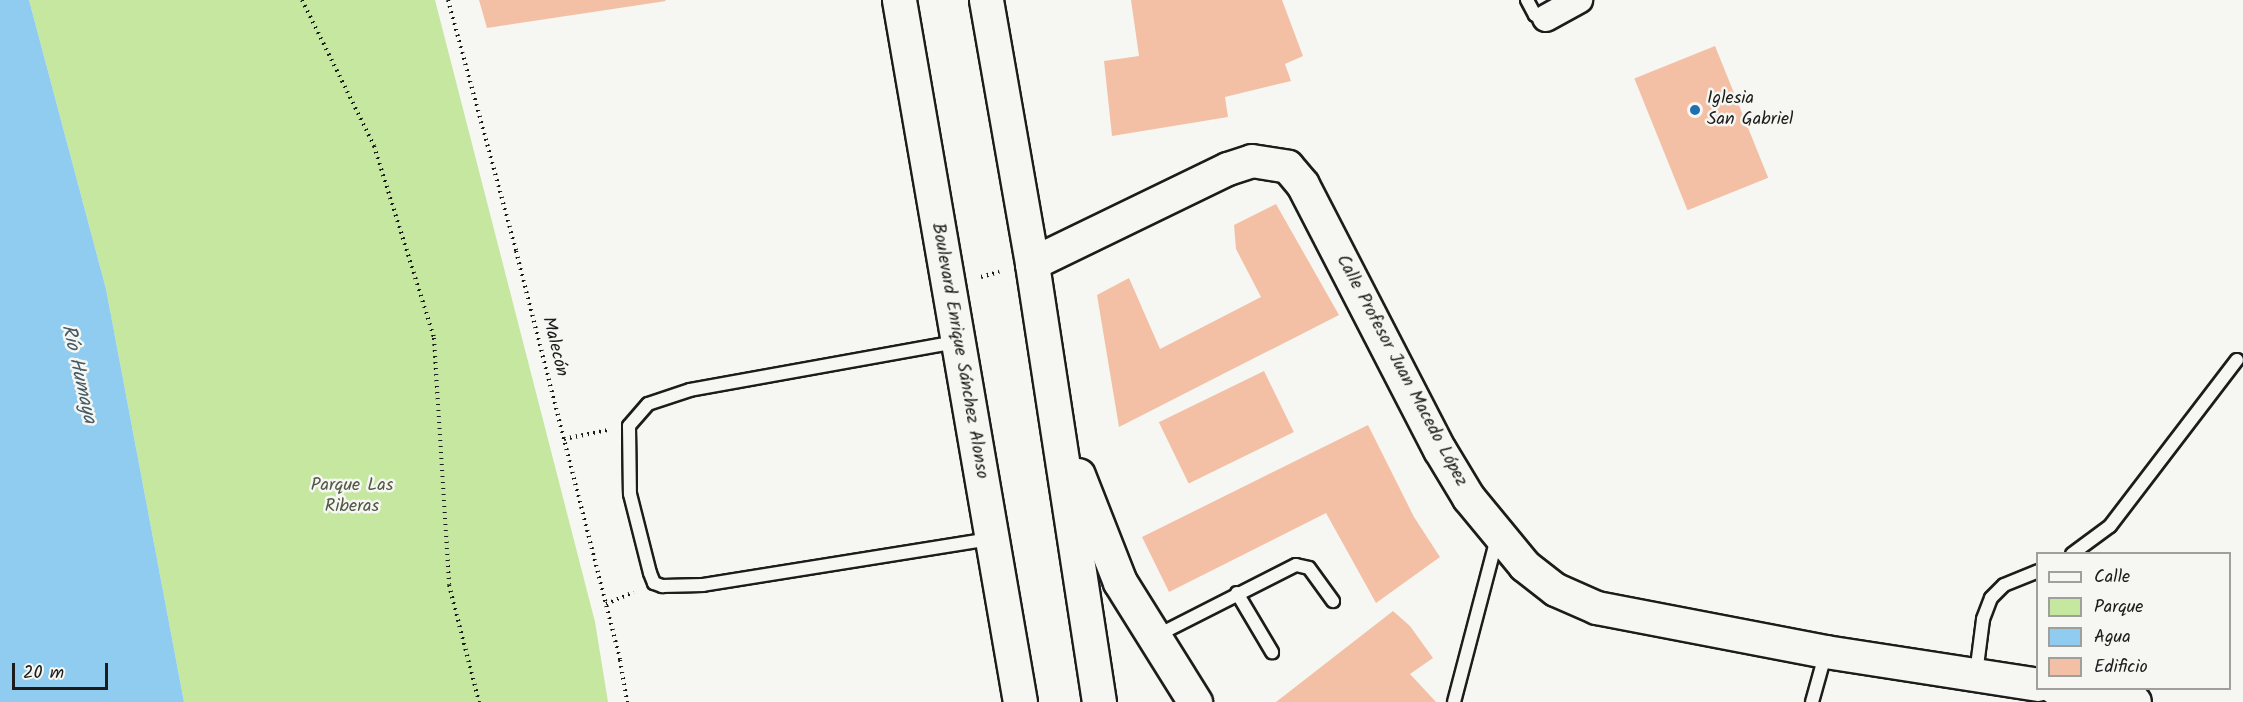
<!DOCTYPE html>
<html>
<head>
<meta charset="utf-8">
<style>
  body { margin:0 }
  #map { position:relative; width:2243px; height:702px; overflow:hidden; background:#f6f6f2; font-family:Kalam,sans-serif }
  div>[style] { position:absolute }
  .green>* { inset:0; background:#c5e7a0 }
  .water>* { inset:0; background:#8fccef }
  .building>* { inset:0; background:#f4c0a5; transform-origin:0 0 }
  .path>* { height:4px; margin-top:-2px; transform-origin:0; background:repeating-linear-gradient(90deg,#1c1c1c 0 1.5px,transparent 0 6px) }
  .roads { filter:drop-shadow(2px 0 #1c1c1c) drop-shadow(-2px 0 #1c1c1c) drop-shadow(0 2px #1c1c1c) drop-shadow(0 -2px #1c1c1c) }
  .service>* { height:12px; margin:-6px; padding:0 6px; transform-origin:6px; border-radius:6px; background:#f6f6f2 }
  .minor>* { height:26px; margin:-13px; padding:0 13px; transform-origin:13px; border-radius:13px; background:#f6f6f2 }
  .tertiary>* { height:32px; margin:-16px; padding:0 16px; transform-origin:16px; border-radius:16px; background:#f6f6f2 }
  .secondary>* { height:33px; margin:-16.5px; padding:0 16.5px; transform-origin:16.5px; border-radius:16.5px; background:#f6f6f2 }
  .dots>* { width:16px; height:16px; translate:-50% -50%; box-sizing:border-box; border:3px solid #f6f6f2; border-radius:50% }
  span { translate:-50% -50%; white-space:nowrap; text-align:center; line-height:1.15; -webkit-text-stroke:5px #f6f6f2; paint-order:stroke }
  .poi-label { font-size:18px; color:#1c1c1c }
  .left { translate:0 -50%; text-align:left }
  .street-label { font-size:18px; color:#1c1c1c }
  .park-label { font-size:18px; color:#4f5944 }
  .water-label { font-size:20px; color:#445a66; font-style:italic }
  .legend { position:absolute; left:2036px; top:552px; width:195px; height:138px; box-sizing:border-box; background:#f6f6f2; border:2px solid #9f9f9c; margin:0; padding:8px 10px; list-style:none; font-size:18px; color:#1c1c1c }
  .legend li { display:flex; align-items:center; gap:12px; height:30px }
  .legend b { width:30px; border:2px solid #9f9f9c }
  .scale { position:absolute; left:12px; top:663px; width:96px; height:27px; box-sizing:border-box; border:3px solid #1c1c1c; border-top:0; padding-left:8px; font-size:18px; line-height:21px; white-space:nowrap; color:#1c1c1c; -webkit-text-stroke:4px #f6f6f2; paint-order:stroke }
</style>
</head>
<body>
<div id="map">
  <div class="green">
    <div style="clip-path:polygon(29px 0,435px 0,595px 622px,608px 702px,184px 702px,106px 289px)"></div>
  </div>
  <div class="water">
    <div style="clip-path:polygon(0 0,29px 0,106px 289px,184px 702px,0 702px)"></div>
  </div>
  <div class="building">
    <div style="clip-path:polygon(479px 0,665px 0,666px 1px,487px 28px)"></div>
    <div style="clip-path:polygon(1131px 0,1282px 0,1303px 56px,1285px 64px,1291px 81px,1225px 97px,1228px 117px,1112px 136px,1104px 61px,1139px 56px)"></div>
    <div style="left:1715px;top:46px;width:142px;height:87px;rotate:68deg"></div>
    <div style="clip-path:polygon(1276px 204px,1339px 315px,1119px 427px,1097px 295px,1129px 278px,1160px 349px,1261px 297px,1236px 249px,1234px 225px)"></div>
    <div style="left:1264px;top:371px;width:68px;height:117px;rotate:64deg"></div>
    <div style="clip-path:polygon(1368px 425px,1414px 517px,1440px 557px,1376px 603px,1326px 513px,1169px 592px,1142px 537px)"></div>
    <div style="clip-path:polygon(1393px 611px,1410px 626px,1433px 658px,1410px 674px,1436px 702px,1276px 702px)"></div>
  </div>
  <div class="path">
    <div style="left:302px;top:0;width:163px;rotate:63.7deg"></div>
    <div style="left:374px;top:146px;width:201px;rotate:72.6deg"></div>
    <div style="left:434px;top:338px;width:247px;rotate:86.5deg"></div>
    <div style="left:449px;top:585px;width:121px;rotate:75.6deg"></div>
    <div style="left:448px;top:0;width:260px;rotate:74.8deg"></div>
    <div style="left:516px;top:251px;width:422px;rotate:75.7deg"></div>
    <div style="left:620px;top:660px;width:43px;rotate:80.5deg"></div>
    <div style="left:981px;top:277px;width:19px;rotate:-16deg"></div>
    <div style="left:564px;top:439px;width:45px;rotate:-11.6deg"></div>
    <div style="left:606px;top:604px;width:30px;rotate:-23deg"></div>
  </div>
  <div class="roads">
    <div class="service">
      <div style="left:1527px;top:0;width:17px;rotate:62deg"></div>
      <div style="left:1535px;top:15px;width:11px;rotate:15deg"></div>
      <div style="left:956px;top:342px;width:270px;rotate:169.8deg"></div>
      <div style="left:690px;top:390px;width:44px;rotate:161.6deg"></div>
      <div style="left:648px;top:404px;width:29px;rotate:131deg"></div>
      <div style="left:629px;top:426px;width:68px;rotate:89.2deg"></div>
      <div style="left:630px;top:494px;width:81px;rotate:75.8deg"></div>
      <div style="left:650px;top:573px;width:11px;rotate:68deg"></div>
      <div style="left:654px;top:583px;width:9px;rotate:21deg"></div>
      <div style="left:662px;top:586px;width:41px;rotate:-1.4deg"></div>
      <div style="left:703px;top:585px;width:291px;rotate:-9.1deg"></div>
      <div style="left:2072px;top:554px;width:47px;rotate:-36.4deg"></div>
      <div style="left:2110px;top:526px;width:209px;rotate:-52.6deg"></div>
      <div style="left:1237px;top:593px;width:69px;rotate:59.3deg"></div>
      <div style="left:1156px;top:636px;width:157px;rotate:-26.9deg"></div>
      <div style="left:1296px;top:565px;width:13px;rotate:13deg"></div>
      <div style="left:1309px;top:568px;width:41px;rotate:54deg"></div>
      <div style="left:1976px;top:674px;width:55px;rotate:-82.7deg"></div>
      <div style="left:1983px;top:619px;width:22px;rotate:-69deg"></div>
      <div style="left:1991px;top:598px;width:18px;rotate:-45deg"></div>
      <div style="left:2004px;top:585px;width:37px;rotate:-22deg"></div>
      <div style="left:1454px;top:702px;width:170px;rotate:-75.3deg"></div>
      <div style="left:1812px;top:702px;width:52px;rotate:-74.4deg"></div>
    </div>
    <div class="minor">
      <div style="left:1546px;top:18px;width:38px;rotate:-29deg"></div>
    </div>
    <div class="tertiary">
      <div style="left:1032px;top:264px;width:218px;rotate:-25.9deg"></div>
      <div style="left:1228px;top:169px;width:25px;rotate:-18deg"></div>
      <div style="left:1252px;top:161px;width:36px;rotate:9deg"></div>
      <div style="left:1288px;top:167px;width:23px;rotate:50deg"></div>
      <div style="left:1303px;top:185px;width:298px;rotate:62.7deg"></div>
      <div style="left:1440px;top:450px;width:56px;rotate:58.9deg"></div>
      <div style="left:1469px;top:498px;width:88px;rotate:50.5deg"></div>
      <div style="left:1525px;top:566px;width:39px;rotate:38deg"></div>
      <div style="left:1556px;top:590px;width:45px;rotate:23.7deg"></div>
      <div style="left:1597px;top:608px;width:233px;rotate:10.9deg"></div>
      <div style="left:1826px;top:652px;width:215px;rotate:8.8deg"></div>
      <div style="left:2055px;top:688px;width:81px;rotate:9.9deg"></div>
    </div>
    <div class="secondary">
      <div style="left:899px;top:0;width:712px;rotate:80.22deg"></div>
      <div style="left:986px;top:0;width:268px;rotate:80.1deg"></div>
      <div style="left:1032px;top:264px;width:443px;rotate:81.3deg"></div>
      <div style="left:1078px;top:475px;width:115px;rotate:68.6deg"></div>
      <div style="left:1120px;top:582px;width:142px;rotate:58deg"></div>
    </div>
  </div>
  <div class="dots">
    <div style="left:1695px;top:110px;background:#1f6fb2"></div>
  </div>
  <div class="poi-label">
    <span class="left" style="left:1707px;top:110px">Iglesia<br>San Gabriel</span>
  </div>
  <div class="street-label">
    <span style="left:554px;top:347px;rotate:76deg">Malecón</span>
    <span style="left:959px;top:351px;rotate:80deg">Boulevard Enrique Sánchez Alonso</span>
    <span style="left:1401px;top:371px;rotate:62deg">Calle Profesor Juan Macedo López</span>
  </div>
  <div class="park-label">
    <span style="left:352px;top:497px">Parque Las<br>Riberas</span>
  </div>
  <div class="water-label">
    <span style="left:78px;top:374px;rotate:77deg">Río Humaya</span>
  </div>
  <ul class="legend">
  <li><b style="height:8px;background:#f6f6f2"></b>Calle</li>
  <li><b style="height:16px;background:#c5e7a0"></b>Parque</li>
  <li><b style="height:16px;background:#8fccef"></b>Agua</li>
  <li><b style="height:16px;background:#f4c0a5"></b>Edificio</li>
  </ul>
  <div class="scale">20 m</div>
</div>
</body>
</html>
